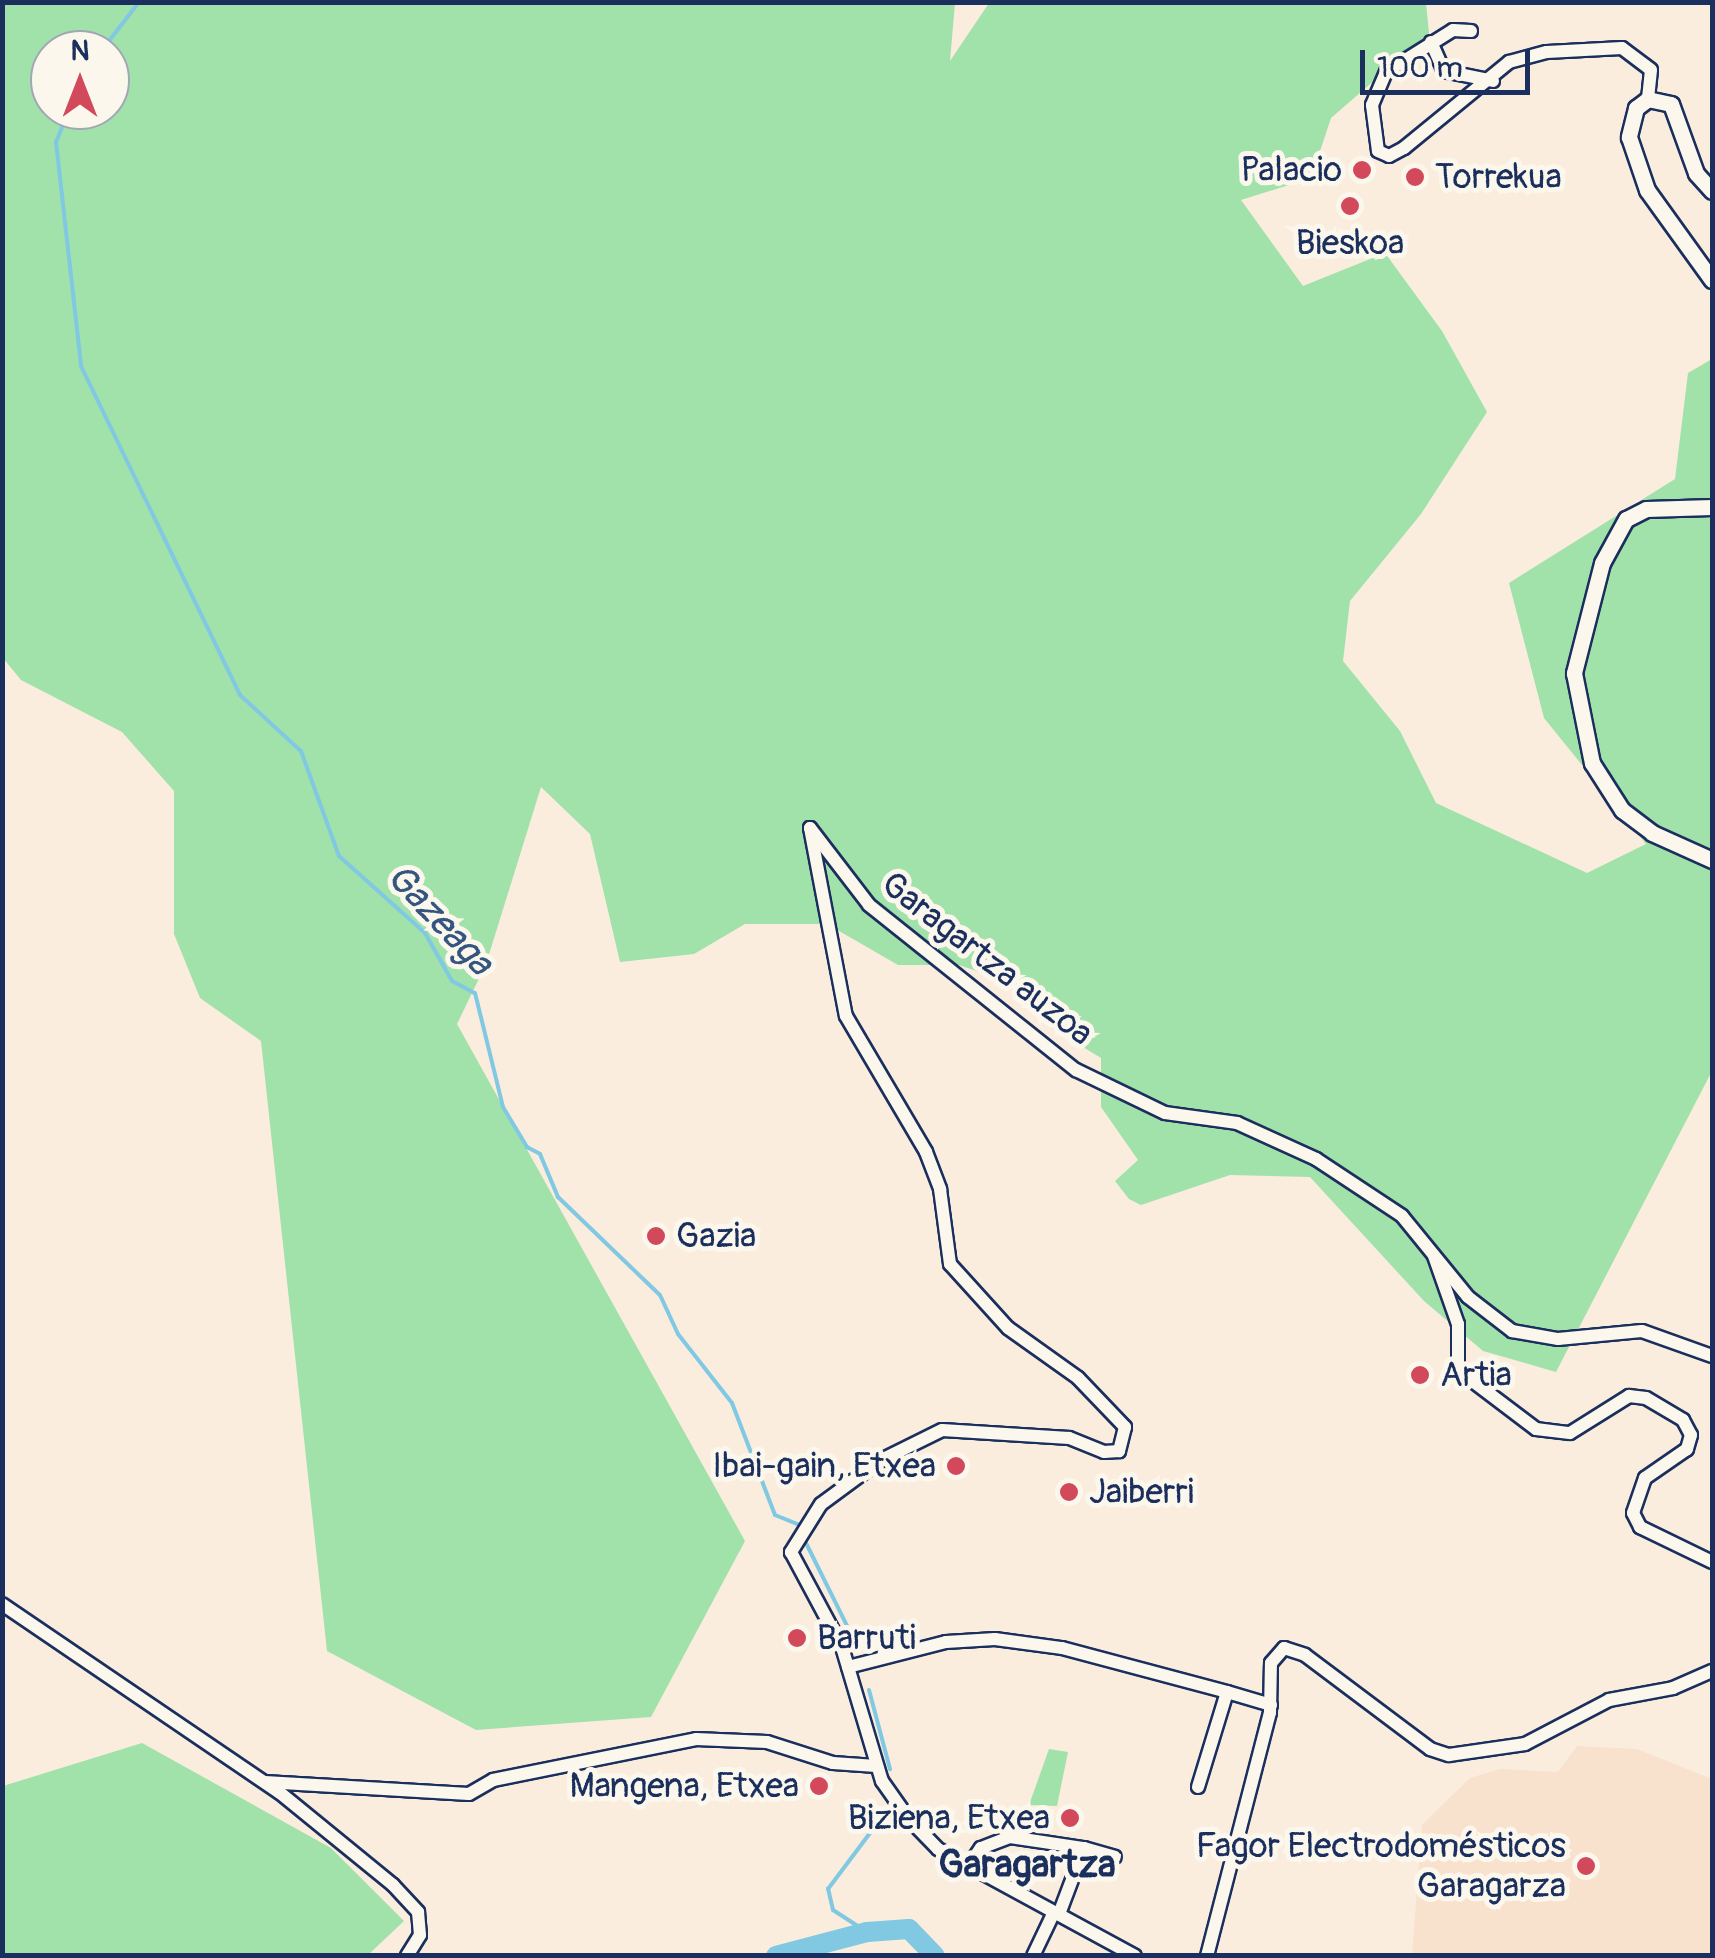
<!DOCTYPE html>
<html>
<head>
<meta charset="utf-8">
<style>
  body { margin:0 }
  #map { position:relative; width:1715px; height:1958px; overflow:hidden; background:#faedde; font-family:Pangolin,sans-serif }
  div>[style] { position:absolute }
  .built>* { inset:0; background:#f8e1cd }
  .green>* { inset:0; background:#a1e1aa }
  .stream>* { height:4px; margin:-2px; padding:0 2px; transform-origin:2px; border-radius:2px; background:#81c8e2 }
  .river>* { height:20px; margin:-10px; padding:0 10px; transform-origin:10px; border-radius:10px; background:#81c8e2 }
  .roads { filter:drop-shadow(2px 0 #1b2f5e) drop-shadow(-2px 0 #1b2f5e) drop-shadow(0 2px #1b2f5e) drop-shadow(0 -2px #1b2f5e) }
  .minor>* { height:12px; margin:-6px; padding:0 6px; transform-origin:6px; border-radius:6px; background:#fbf7ec }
  .tertiary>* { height:15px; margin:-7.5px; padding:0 7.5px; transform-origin:7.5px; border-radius:7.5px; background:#fbf7ec }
  .dots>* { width:28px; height:28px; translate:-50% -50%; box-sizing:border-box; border:5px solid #fbf7ec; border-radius:50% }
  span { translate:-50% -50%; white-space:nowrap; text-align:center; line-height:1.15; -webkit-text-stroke:10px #fbf7ec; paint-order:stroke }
  .poi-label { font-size:35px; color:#1b2f5e }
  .right { translate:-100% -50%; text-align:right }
  .left { translate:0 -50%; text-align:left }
  .street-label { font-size:35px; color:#1b2f5e }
  .water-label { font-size:38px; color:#34557f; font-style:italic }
  .neighbourhood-label { font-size:38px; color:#1b2f5e; font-weight:700 }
  .frame { position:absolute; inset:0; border:5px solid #1b2f5e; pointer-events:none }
  .north { position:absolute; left:30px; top:30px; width:100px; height:100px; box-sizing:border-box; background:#fbf7ec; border:2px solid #a1a7b3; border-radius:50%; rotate:0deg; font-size:28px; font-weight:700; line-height:40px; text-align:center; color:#1b2f5e }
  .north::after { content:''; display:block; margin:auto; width:35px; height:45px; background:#d1495b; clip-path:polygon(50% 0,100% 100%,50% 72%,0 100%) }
  .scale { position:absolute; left:1360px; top:50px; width:170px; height:45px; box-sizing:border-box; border:5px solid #1b2f5e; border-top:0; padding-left:12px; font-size:30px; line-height:35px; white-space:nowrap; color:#1b2f5e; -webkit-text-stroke:8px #fbf7ec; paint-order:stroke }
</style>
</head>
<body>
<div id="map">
  <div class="built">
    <div style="clip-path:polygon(1577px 1746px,1637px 1749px,1712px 1779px,1712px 1955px,1412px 1955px,1422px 1825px,1470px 1778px,1500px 1769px,1558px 1772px)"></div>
  </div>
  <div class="green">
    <div style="clip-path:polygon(evenodd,2px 3px,955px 3px,950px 61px,989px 3px,1426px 3px,1429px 33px,1331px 118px,1311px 178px,1241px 200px,1303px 286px,1385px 253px,1442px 331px,1487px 412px,1421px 514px,1350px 601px,1343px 661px,1400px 731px,1436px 803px,1587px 873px,1646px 844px,1544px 718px,1509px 583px,1675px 479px,1688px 373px,1712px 359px,1712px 1071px,1556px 1372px,1483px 1351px,1424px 1301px,1310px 1177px,1230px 1175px,1141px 1205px,1129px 1199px,1115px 1181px,1138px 1160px,1101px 1107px,1101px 1058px,1050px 1027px,1020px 986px,959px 965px,898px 965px,827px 924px,745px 924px,694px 954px,620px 962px,590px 834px,541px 787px,486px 964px,457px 1024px,745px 1541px,651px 1717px,476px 1730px,327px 1651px,261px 1041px,200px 998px,174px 934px,174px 791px,122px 732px,21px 680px,3px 658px,2px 3px,50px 50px,110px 50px,110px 110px,50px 110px,50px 50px)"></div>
    <div style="clip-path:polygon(142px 1743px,331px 1848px,404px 1921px,368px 1955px,3px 1955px,3px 1786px)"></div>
    <div style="clip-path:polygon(1049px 1749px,1068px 1752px,1057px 1806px,1029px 1805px)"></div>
  </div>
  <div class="stream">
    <div style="left:102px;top:50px;width:61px;rotate:-52.4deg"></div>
    <div style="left:69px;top:110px;width:35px;rotate:112deg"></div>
    <div style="left:56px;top:142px;width:225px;rotate:83.6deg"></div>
    <div style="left:81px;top:366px;width:365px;rotate:64.2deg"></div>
    <div style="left:240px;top:695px;width:83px;rotate:42.6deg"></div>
    <div style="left:301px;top:751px;width:112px;rotate:70.1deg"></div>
    <div style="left:339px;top:856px;width:115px;rotate:41.8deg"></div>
    <div style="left:425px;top:933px;width:55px;rotate:60.6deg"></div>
    <div style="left:452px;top:981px;width:26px;rotate:28deg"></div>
    <div style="left:475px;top:993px;width:117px;rotate:76.2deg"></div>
    <div style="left:503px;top:1107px;width:47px;rotate:59deg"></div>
    <div style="left:527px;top:1147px;width:15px;rotate:28deg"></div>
    <div style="left:540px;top:1154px;width:47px;rotate:67.3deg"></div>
    <div style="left:558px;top:1197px;width:141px;rotate:43.9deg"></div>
    <div style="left:660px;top:1295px;width:43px;rotate:65.2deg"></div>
    <div style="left:678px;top:1334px;width:88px;rotate:52deg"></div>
    <div style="left:732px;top:1403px;width:120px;rotate:69deg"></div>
    <div style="left:775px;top:1515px;width:27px;rotate:22deg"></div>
    <div style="left:804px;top:1539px;width:122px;rotate:63.6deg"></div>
    <div style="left:869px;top:1690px;width:82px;rotate:75.1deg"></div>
    <div style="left:867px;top:1932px;width:40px;rotate:-147.1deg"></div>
    <div style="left:833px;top:1910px;width:22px;rotate:-103deg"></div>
    <div style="left:828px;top:1889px;width:100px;rotate:-53.1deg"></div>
  </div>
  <div class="river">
    <div style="left:776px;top:1956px;width:94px;rotate:-14.8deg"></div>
    <div style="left:867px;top:1932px;width:42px;rotate:-4.1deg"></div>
    <div style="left:909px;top:1929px;width:37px;rotate:46deg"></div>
  </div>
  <div class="roads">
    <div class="minor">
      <div style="left:1471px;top:31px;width:18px;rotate:-177deg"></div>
      <div style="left:1453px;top:30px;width:79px;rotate:147.9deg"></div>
      <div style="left:1386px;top:72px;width:36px;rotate:113deg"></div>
      <div style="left:1372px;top:105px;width:46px;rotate:82.6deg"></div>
      <div style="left:1378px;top:151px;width:12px;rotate:24deg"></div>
      <div style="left:1389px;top:156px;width:17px;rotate:-28deg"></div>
      <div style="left:1404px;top:148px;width:136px;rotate:-39.3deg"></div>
      <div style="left:1509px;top:62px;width:39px;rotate:-15deg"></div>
      <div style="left:1547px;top:52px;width:75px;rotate:-3.1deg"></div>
      <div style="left:1622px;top:48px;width:36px;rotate:37deg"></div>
      <div style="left:1651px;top:70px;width:29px;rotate:96deg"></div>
      <div style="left:1431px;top:42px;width:32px;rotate:66deg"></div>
      <div style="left:1444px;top:71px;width:50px;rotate:11.5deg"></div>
      <div style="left:810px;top:828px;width:191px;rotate:79.2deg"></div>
      <div style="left:846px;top:1016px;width:158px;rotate:59.5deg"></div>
      <div style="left:926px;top:1152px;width:40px;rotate:69deg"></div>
      <div style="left:940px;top:1189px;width:76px;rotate:82.4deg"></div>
      <div style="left:950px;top:1264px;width:86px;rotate:47.8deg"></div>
      <div style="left:1008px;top:1328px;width:86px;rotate:35.5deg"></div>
      <div style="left:1078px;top:1378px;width:68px;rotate:46.2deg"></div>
      <div style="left:1125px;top:1427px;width:25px;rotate:104deg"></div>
      <div style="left:1119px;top:1451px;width:15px;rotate:176deg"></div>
      <div style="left:1104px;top:1452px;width:38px;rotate:-158deg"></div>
      <div style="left:1069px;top:1438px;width:127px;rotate:-176.4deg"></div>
      <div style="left:942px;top:1430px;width:68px;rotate:153.8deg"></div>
      <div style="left:881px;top:1460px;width:74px;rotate:143.7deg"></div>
      <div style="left:821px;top:1504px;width:57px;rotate:122deg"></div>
      <div style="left:791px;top:1552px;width:108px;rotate:61.8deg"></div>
      <div style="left:842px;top:1647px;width:140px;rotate:73.4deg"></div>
      <div style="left:882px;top:1781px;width:45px;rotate:54.9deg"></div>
      <div style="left:908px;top:1818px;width:43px;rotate:45.9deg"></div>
      <div style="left:938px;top:1849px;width:224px;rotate:28.5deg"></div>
      <div style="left:810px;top:828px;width:97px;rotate:52.5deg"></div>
      <div style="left:869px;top:905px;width:265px;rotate:38.6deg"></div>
      <div style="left:1076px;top:1070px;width:99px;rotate:25.8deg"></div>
      <div style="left:1165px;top:1113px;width:73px;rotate:7.9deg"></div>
      <div style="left:1237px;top:1123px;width:87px;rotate:24.5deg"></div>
      <div style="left:1316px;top:1159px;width:103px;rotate:33.5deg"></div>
      <div style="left:1402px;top:1216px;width:104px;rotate:50.8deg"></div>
      <div style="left:1468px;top:1297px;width:56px;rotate:37.7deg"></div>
      <div style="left:1512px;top:1331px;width:47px;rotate:9.9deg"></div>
      <div style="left:1558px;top:1339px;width:84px;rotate:-5.4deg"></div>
      <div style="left:1642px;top:1331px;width:74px;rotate:19.7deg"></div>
      <div style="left:1434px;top:1256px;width:72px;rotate:70.6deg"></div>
      <div style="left:1458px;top:1324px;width:46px;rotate:90deg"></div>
      <div style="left:1458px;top:1370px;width:98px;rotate:37.1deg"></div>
      <div style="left:1536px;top:1429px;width:34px;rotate:7deg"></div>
      <div style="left:1570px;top:1433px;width:70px;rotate:-32.1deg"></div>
      <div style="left:1629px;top:1396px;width:17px;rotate:7deg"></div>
      <div style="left:1646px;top:1398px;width:43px;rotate:30.7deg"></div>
      <div style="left:1683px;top:1420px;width:17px;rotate:62deg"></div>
      <div style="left:1691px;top:1435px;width:15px;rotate:106deg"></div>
      <div style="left:1687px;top:1449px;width:51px;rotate:145.4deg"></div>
      <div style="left:1645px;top:1478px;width:37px;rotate:109deg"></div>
      <div style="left:1633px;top:1513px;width:16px;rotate:63deg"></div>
      <div style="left:1640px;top:1527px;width:80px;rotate:25.9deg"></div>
      <div style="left:2px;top:1604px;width:335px;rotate:34.2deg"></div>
      <div style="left:279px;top:1792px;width:147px;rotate:39.2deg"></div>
      <div style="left:393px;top:1885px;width:37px;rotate:47deg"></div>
      <div style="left:418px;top:1912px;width:23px;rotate:85deg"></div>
      <div style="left:420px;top:1935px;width:25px;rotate:122deg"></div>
      <div style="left:848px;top:1667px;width:101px;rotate:-14.3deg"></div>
      <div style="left:946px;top:1642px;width:49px;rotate:-3.5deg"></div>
      <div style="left:995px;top:1639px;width:68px;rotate:7.7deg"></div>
      <div style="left:1062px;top:1648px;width:171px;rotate:14.9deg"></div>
      <div style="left:265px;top:1782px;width:204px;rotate:3.4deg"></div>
      <div style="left:469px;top:1794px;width:28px;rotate:-30deg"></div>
      <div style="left:493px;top:1780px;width:207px;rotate:-11.4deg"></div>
      <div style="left:696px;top:1739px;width:71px;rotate:2.4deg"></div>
      <div style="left:767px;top:1742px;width:69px;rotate:17.7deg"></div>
      <div style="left:833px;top:1763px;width:43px;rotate:4deg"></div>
      <div style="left:1198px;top:1787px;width:99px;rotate:-73deg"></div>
      <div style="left:1227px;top:1692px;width:46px;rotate:16.5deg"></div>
      <div style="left:1084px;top:1848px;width:32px;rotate:16deg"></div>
      <div style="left:968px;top:1867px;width:23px;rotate:-56deg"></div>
      <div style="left:981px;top:1848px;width:31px;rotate:-21deg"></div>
      <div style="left:1010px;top:1837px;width:75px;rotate:8.5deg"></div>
      <div style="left:1084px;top:1848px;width:71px;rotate:110.7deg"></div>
      <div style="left:1033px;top:1956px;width:47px;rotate:-64.5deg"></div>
      <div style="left:1207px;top:1956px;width:251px;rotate:-75.5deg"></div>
      <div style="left:1270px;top:1713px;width:50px;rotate:-88.9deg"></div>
      <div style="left:1271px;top:1663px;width:20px;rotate:-49deg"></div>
      <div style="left:1284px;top:1648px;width:22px;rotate:18deg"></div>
      <div style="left:1305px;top:1655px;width:156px;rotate:36.9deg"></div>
      <div style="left:1430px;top:1749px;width:20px;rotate:18deg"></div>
      <div style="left:1449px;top:1755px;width:77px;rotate:-8.2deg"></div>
      <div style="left:1525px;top:1744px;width:95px;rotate:-27.6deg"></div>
      <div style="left:1609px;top:1700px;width:65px;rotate:-10.6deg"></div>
      <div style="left:1673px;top:1688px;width:43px;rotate:-23.6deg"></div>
    </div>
    <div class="tertiary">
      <div style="left:1712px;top:191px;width:24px;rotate:-132deg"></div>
      <div style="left:1696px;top:173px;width:73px;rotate:-109.9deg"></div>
      <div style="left:1671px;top:104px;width:24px;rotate:-168deg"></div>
      <div style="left:1648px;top:99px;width:15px;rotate:143deg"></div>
      <div style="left:1636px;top:108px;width:30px;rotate:104deg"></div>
      <div style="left:1629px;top:137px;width:56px;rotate:71.2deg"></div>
      <div style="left:1647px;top:190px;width:111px;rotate:54.2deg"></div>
      <div style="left:1712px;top:507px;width:66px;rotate:178.3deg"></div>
      <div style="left:1646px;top:509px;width:22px;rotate:153deg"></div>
      <div style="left:1626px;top:519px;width:50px;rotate:118.6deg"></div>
      <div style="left:1602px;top:563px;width:114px;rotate:104.3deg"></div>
      <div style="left:1574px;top:673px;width:92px;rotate:78.7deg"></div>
      <div style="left:1592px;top:763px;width:56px;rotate:57.4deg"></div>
      <div style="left:1622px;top:810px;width:38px;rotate:37deg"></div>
      <div style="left:1652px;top:833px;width:66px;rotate:24.2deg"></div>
    </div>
  </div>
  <div class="dots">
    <div style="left:1362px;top:170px;background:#d1495b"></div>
    <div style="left:1415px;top:177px;background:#d1495b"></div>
    <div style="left:1350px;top:206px;background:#d1495b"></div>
    <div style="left:656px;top:1236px;background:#d1495b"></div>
    <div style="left:1420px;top:1375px;background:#d1495b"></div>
    <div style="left:956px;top:1466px;background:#d1495b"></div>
    <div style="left:1069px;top:1492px;background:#d1495b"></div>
    <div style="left:797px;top:1638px;background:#d1495b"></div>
    <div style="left:819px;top:1786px;background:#d1495b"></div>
    <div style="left:1070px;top:1818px;background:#d1495b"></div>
    <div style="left:1586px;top:1866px;background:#d1495b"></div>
  </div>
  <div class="poi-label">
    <span class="right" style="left:1342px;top:170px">Palacio</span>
    <span class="left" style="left:1435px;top:177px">Torrekua</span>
    <span style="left:1350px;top:243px">Bieskoa</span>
    <span class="left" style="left:676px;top:1236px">Gazia</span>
    <span class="left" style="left:1440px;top:1375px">Artia</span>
    <span class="right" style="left:936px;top:1466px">Ibai-gain, Etxea</span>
    <span class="left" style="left:1089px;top:1492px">Jaiberri</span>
    <span class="left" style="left:817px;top:1638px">Barruti</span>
    <span class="right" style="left:799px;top:1786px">Mangena, Etxea</span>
    <span class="right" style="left:1050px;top:1818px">Biziena, Etxea</span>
    <span class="right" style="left:1566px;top:1866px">Fagor Electrodomésticos<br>Garagarza</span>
  </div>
  <div class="street-label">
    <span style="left:987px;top:959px;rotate:38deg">Garagartza auzoa</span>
  </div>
  <div class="water-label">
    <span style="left:439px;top:920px;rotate:47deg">Gazeaga</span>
  </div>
  <div class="neighbourhood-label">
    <span style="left:1027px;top:1866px">Garagartza</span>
  </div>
  <div class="frame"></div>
  <div class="north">N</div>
  <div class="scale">100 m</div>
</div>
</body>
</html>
